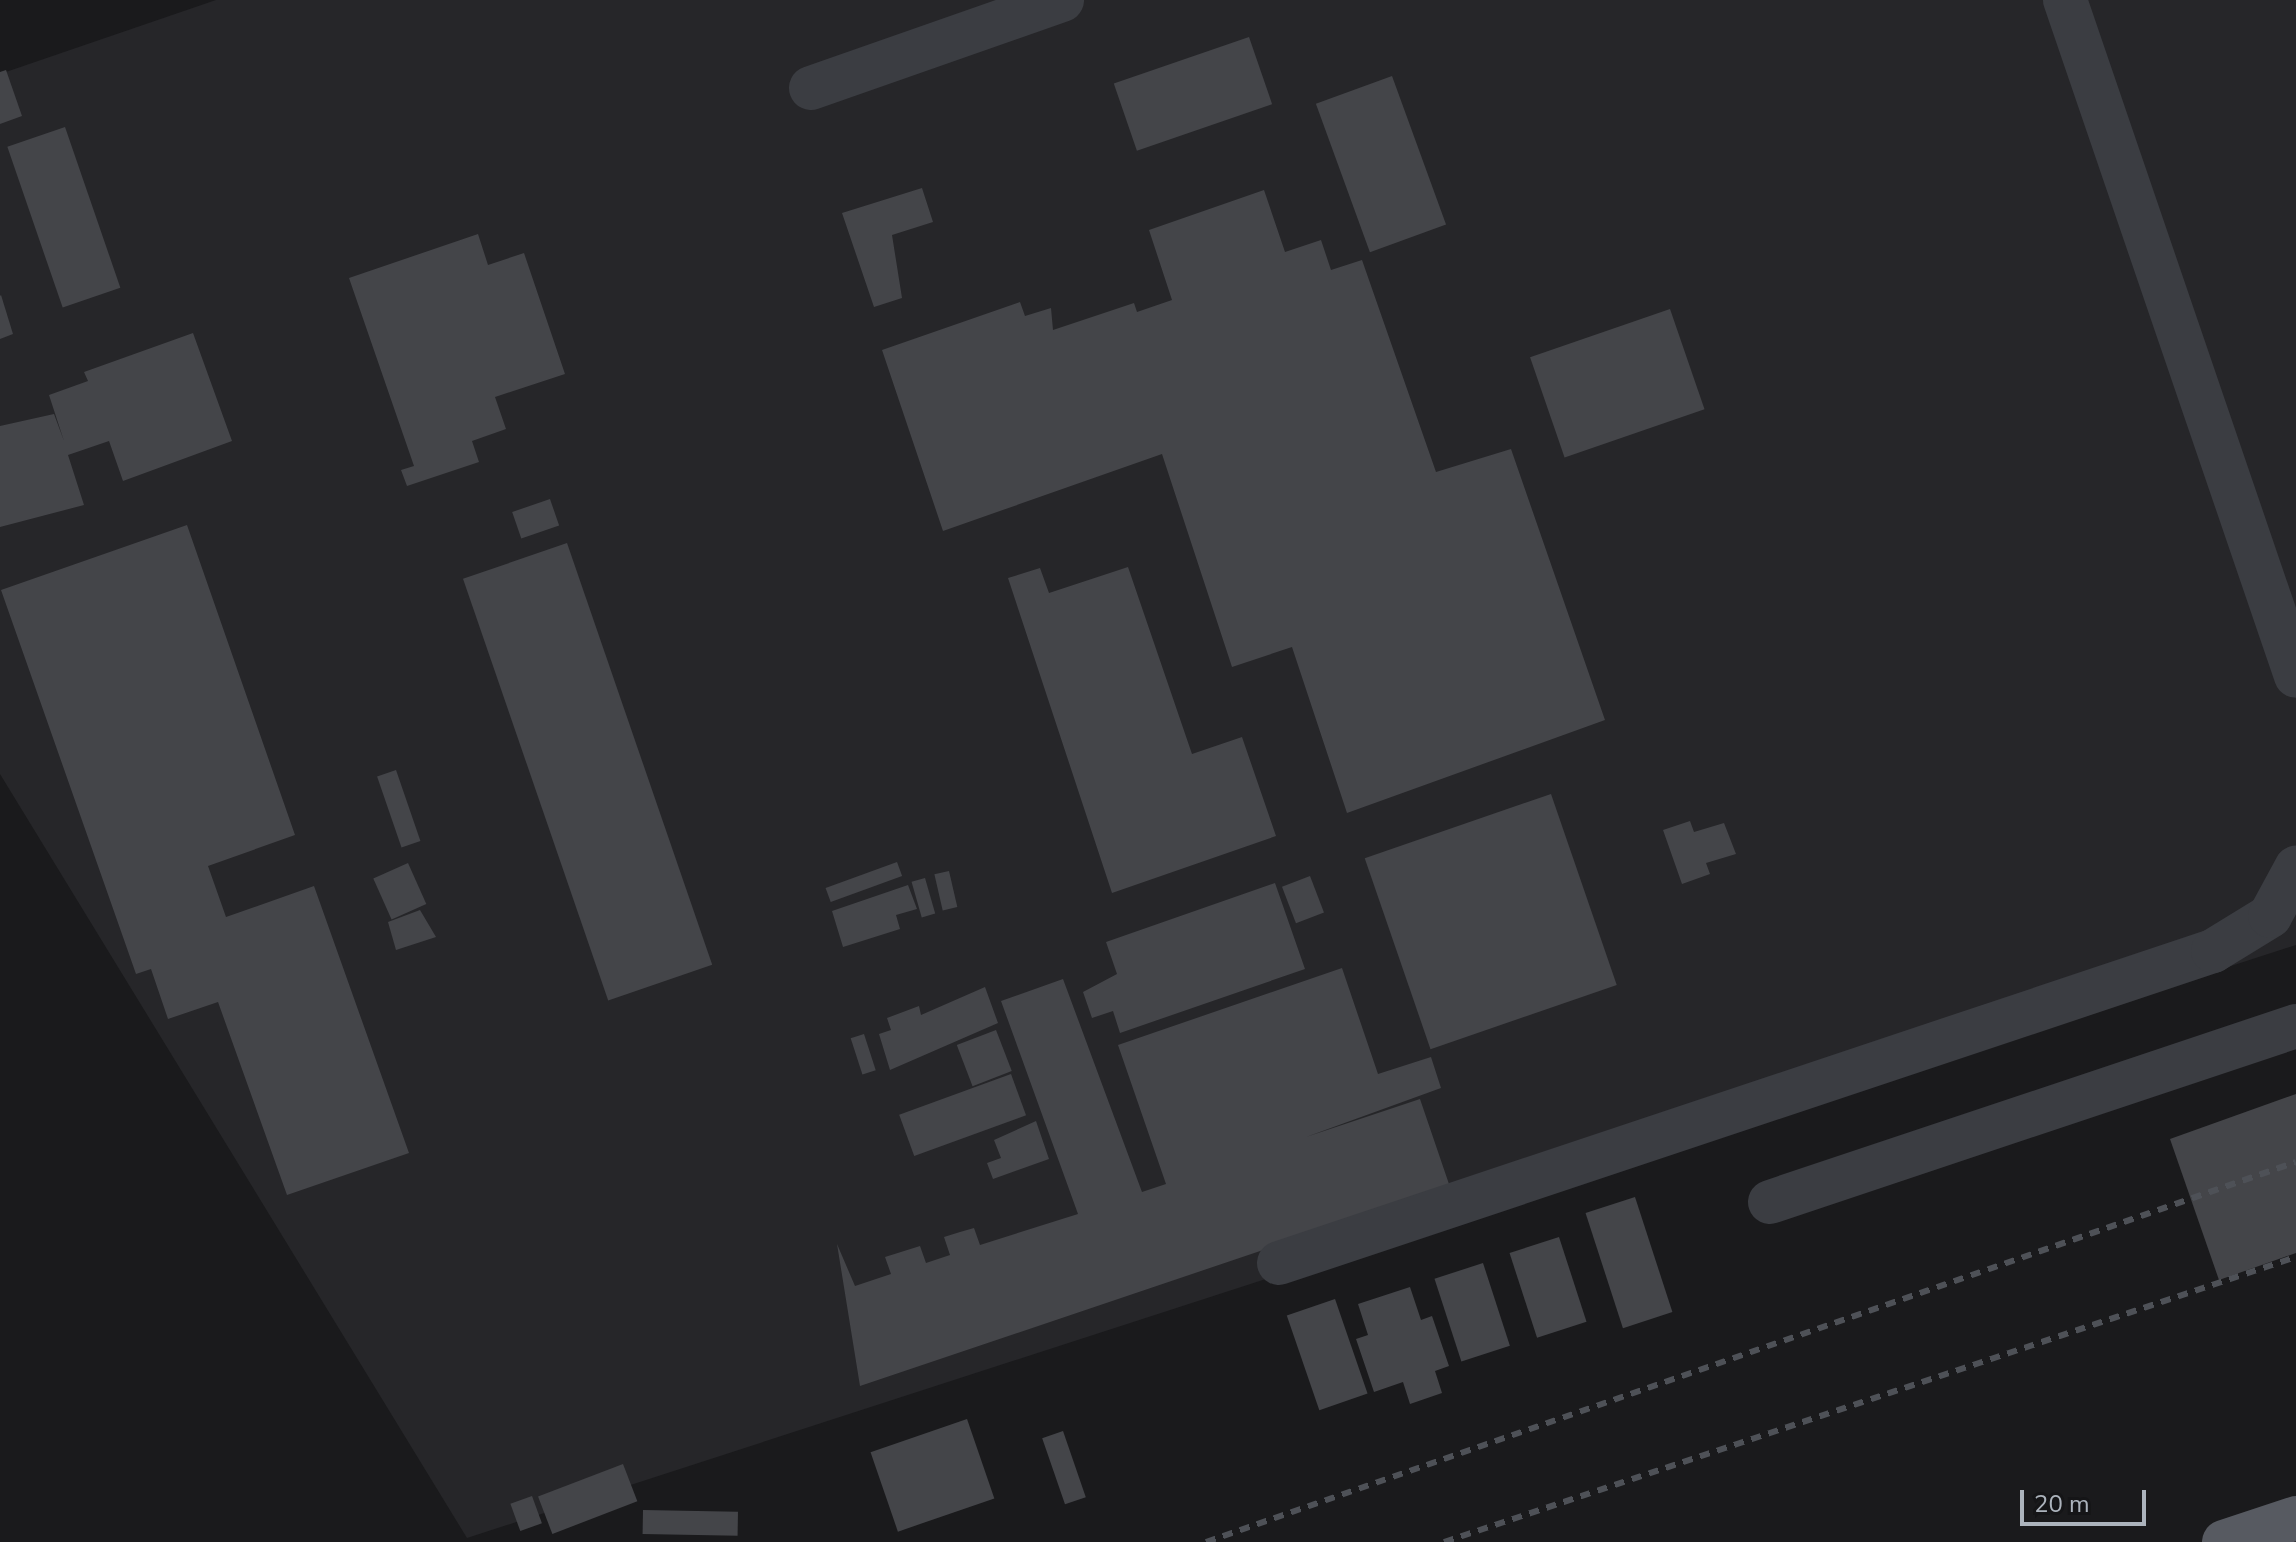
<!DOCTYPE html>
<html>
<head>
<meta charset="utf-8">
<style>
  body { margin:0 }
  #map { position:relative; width:2296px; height:1542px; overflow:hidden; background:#1a1a1c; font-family:"Nunito Sans",sans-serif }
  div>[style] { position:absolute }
  .built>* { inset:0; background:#262629 }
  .building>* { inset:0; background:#444549; transform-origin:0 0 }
  .minor>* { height:44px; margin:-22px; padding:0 22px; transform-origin:22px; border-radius:22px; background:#3b3d42 }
  .major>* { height:44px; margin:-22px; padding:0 22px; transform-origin:22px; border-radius:22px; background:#575a61 }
  .rail>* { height:6px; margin-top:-3px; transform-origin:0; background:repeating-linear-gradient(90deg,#4e5157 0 10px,transparent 0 18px) }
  span { translate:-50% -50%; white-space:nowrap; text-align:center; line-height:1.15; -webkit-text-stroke:8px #151517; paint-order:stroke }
  .scale { position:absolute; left:2020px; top:1490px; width:126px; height:36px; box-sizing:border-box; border:4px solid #acb3bc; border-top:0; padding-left:10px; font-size:24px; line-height:28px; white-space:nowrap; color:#acb3bc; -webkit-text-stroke:6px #151517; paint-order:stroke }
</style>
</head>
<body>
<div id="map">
  <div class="built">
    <div style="clip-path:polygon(216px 0,2296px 0,2296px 945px,467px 1538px,0 774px,0 74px)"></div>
  </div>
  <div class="building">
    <div style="left:1249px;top:37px;width:71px;height:143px;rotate:71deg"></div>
    <div style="clip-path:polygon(6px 70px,22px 116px,0 124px,0 72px)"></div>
    <div style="left:1392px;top:76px;width:158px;height:81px;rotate:70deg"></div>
    <div style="left:65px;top:127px;width:170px;height:61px;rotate:71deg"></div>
    <div style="clip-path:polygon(922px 188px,933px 222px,892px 235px,902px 298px,874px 307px,842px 213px)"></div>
    <div style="clip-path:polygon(1264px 190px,1285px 252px,1321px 240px,1331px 270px,1362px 260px,1436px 472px,1511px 449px,1605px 720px,1347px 813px,1292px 647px,1232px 667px,1162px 454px,943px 531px,882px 350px,1020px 302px,1025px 316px,1051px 308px,1053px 330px,1134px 303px,1137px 312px,1172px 300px,1149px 230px)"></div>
    <div style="clip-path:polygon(478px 234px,488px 265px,524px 253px,565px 374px,495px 397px,506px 429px,472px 441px,479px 462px,407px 486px,401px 470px,414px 466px,349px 278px)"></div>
    <div style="clip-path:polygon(1px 295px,13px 334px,0 339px,0 296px)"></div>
    <div style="left:1670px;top:309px;width:106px;height:148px;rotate:71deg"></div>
    <div style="clip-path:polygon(193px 333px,232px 441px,123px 481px,109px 441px,68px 455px,84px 505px,0 527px,0 426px,54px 414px,64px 441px,49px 395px,88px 381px,84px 372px)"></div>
    <div style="left:550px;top:499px;width:28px;height:40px;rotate:71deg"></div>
    <div style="clip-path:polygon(187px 525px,295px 835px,208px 866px,226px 917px,314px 886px,409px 1153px,287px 1195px,218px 1002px,168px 1019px,151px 969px,136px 974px,1px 590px)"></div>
    <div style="left:567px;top:543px;width:446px;height:110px;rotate:71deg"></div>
    <div style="clip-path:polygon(1128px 567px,1192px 754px,1242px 737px,1276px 836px,1112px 893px,1008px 578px,1040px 568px,1049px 593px)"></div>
    <div style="left:396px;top:770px;width:75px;height:20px;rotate:71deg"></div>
    <div style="left:1551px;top:794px;width:202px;height:197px;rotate:71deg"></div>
    <div style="clip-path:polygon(1690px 821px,1694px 832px,1724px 823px,1736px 854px,1706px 863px,1710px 874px,1682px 884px,1663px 830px)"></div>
    <div style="left:897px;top:862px;width:15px;height:76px;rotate:70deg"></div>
    <div style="left:408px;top:863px;width:45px;height:38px;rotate:66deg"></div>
    <div style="left:949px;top:871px;width:37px;height:15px;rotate:77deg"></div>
    <div style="left:1310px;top:876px;width:39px;height:30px;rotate:69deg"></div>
    <div style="left:925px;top:878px;width:37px;height:14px;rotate:74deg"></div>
    <div style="clip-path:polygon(1275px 883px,1305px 969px,1120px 1033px,1113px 1011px,1092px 1018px,1083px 992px,1117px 974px,1106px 942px)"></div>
    <div style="clip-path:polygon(908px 885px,917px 909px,896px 915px,900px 929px,843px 947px,832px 911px)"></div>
    <div style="clip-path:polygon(420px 910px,436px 937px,396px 950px,388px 922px)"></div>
    <div style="clip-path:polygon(1342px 968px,1378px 1074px,1431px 1057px,1441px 1088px,1306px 1137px,1420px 1099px,1450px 1187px,860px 1386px,837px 1244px,855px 1286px,891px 1274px,885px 1257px,920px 1246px,926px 1263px,950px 1255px,944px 1237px,960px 1232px,974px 1228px,980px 1245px,1078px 1214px,1001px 1001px,1063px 979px,1142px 1192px,1166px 1184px,1118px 1045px)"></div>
    <div style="clip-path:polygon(985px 987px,998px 1023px,890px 1070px,879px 1034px,891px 1030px,887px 1018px,919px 1006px,921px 1015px)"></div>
    <div style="left:996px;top:1030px;width:44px;height:42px;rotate:69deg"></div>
    <div style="left:864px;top:1034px;width:38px;height:14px;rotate:72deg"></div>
    <div style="left:1011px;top:1074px;width:44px;height:119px;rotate:70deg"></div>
    <div style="clip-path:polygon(2296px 1094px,2296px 1253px,2219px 1280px,2170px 1139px)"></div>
    <div style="clip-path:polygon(1036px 1121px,1049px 1159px,993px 1179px,987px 1163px,1001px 1158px,994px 1140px)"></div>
    <div style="left:1635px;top:1197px;width:121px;height:52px;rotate:72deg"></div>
    <div style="left:1559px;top:1237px;width:89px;height:52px;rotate:72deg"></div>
    <div style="left:1483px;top:1263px;width:87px;height:51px;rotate:72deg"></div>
    <div style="clip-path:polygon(1410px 1287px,1421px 1320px,1432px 1316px,1449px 1366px,1435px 1371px,1442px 1393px,1410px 1404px,1403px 1382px,1374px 1392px,1356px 1339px,1368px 1335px,1358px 1304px)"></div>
    <div style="left:1335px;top:1299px;width:100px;height:51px;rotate:71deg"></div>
    <div style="left:967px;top:1419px;width:84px;height:102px;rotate:71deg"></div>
    <div style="left:1063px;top:1431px;width:70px;height:22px;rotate:71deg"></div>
    <div style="left:623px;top:1464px;width:40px;height:91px;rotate:69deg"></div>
    <div style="left:532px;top:1496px;width:29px;height:23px;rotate:70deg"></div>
    <div style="left:643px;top:1510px;width:95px;height:24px;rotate:1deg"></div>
  </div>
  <div class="minor">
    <div style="left:2065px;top:0;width:714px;rotate:71.13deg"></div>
    <div style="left:811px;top:88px;width:266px;rotate:-19.3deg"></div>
    <div style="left:1770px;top:1202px;width:555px;rotate:-18.5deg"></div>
    <div style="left:1279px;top:1263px;width:985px;rotate:-18.47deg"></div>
    <div style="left:2213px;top:951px;width:67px;rotate:-31.6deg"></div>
    <div style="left:2270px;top:916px;width:55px;rotate:-61.6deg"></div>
  </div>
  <div class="major">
    <div style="left:2224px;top:1542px;width:76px;rotate:-18.4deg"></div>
  </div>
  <div class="rail">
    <div style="left:1206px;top:1542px;width:1154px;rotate:-19.22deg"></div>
    <div style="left:1444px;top:1542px;width:898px;rotate:-18.5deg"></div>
  </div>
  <div class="scale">20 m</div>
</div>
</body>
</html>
